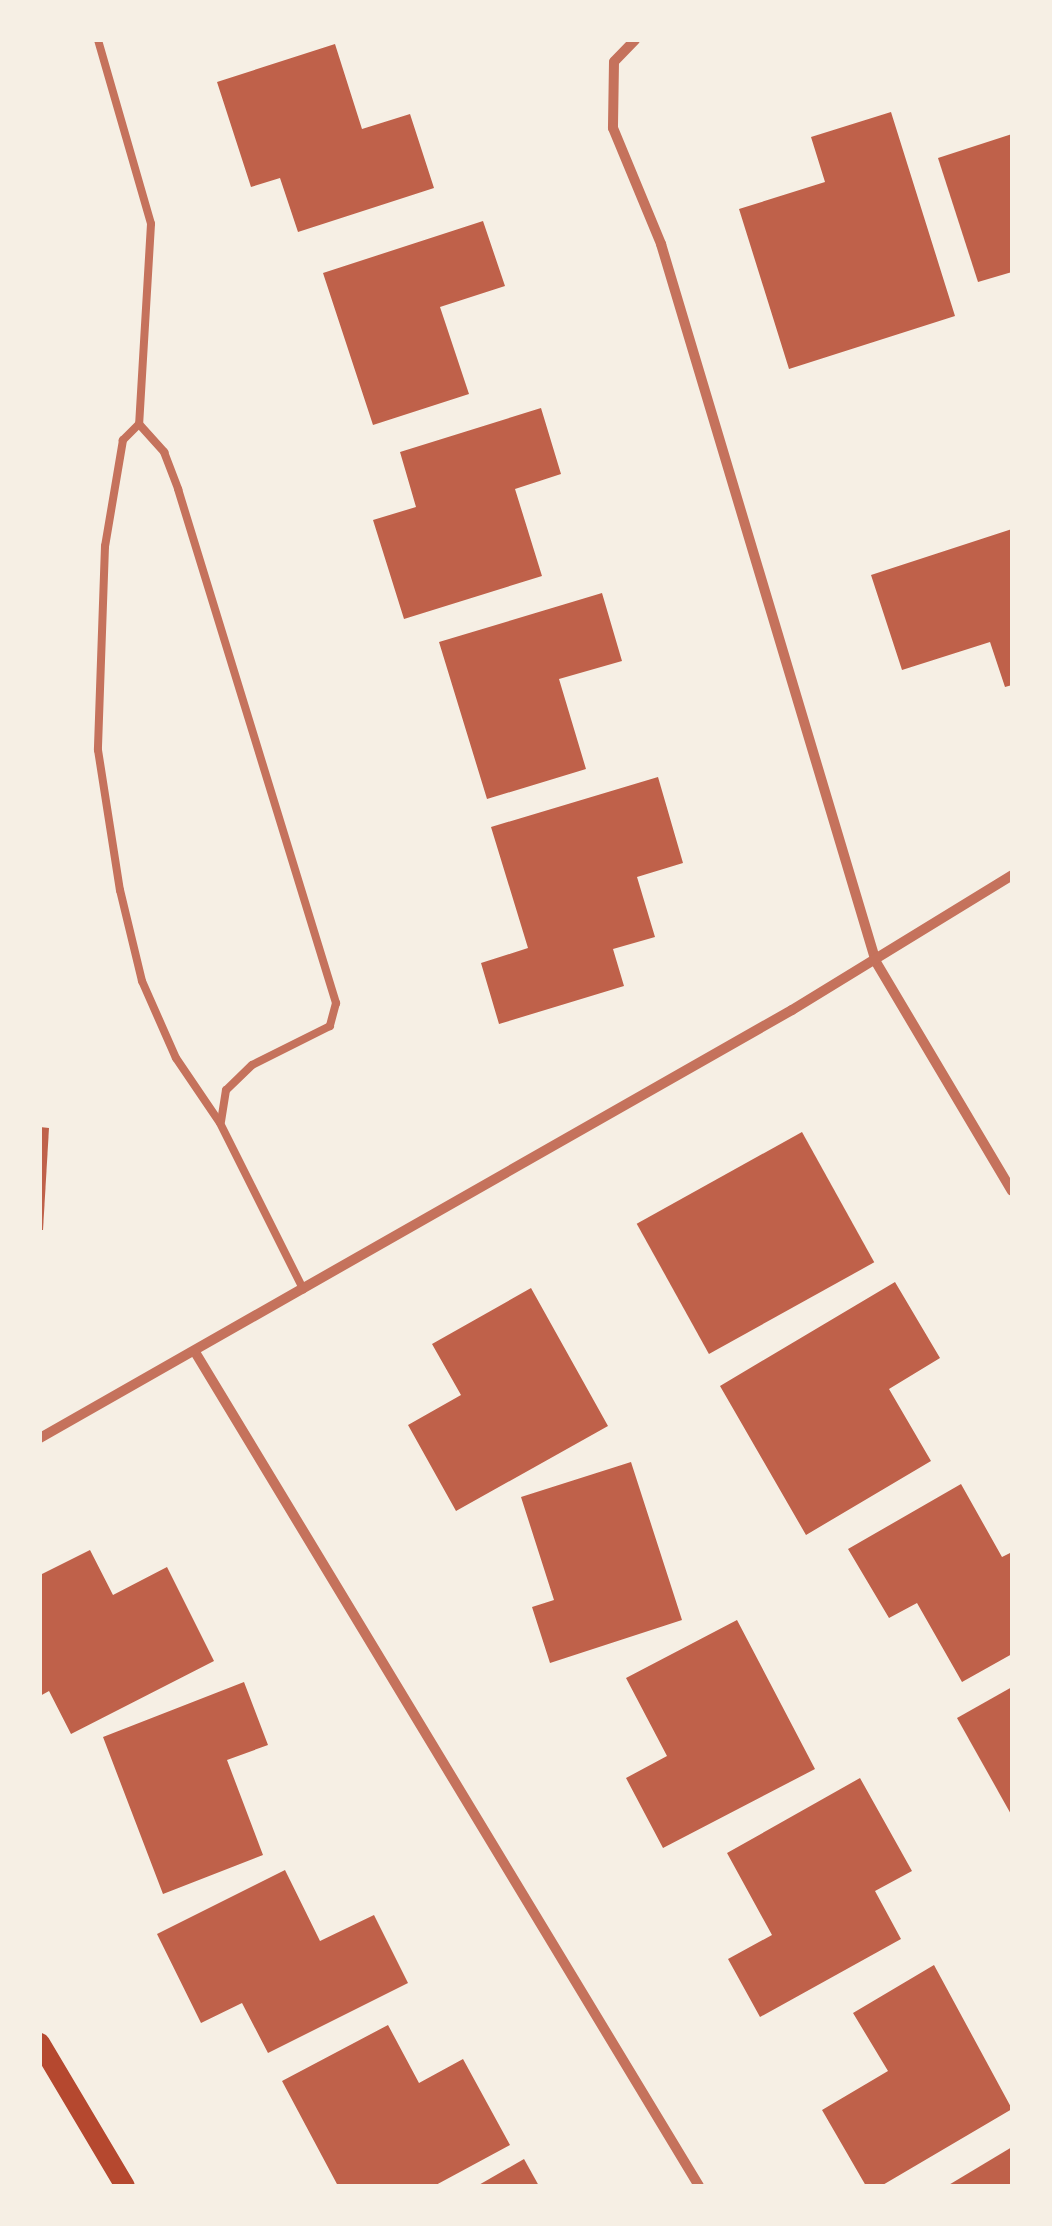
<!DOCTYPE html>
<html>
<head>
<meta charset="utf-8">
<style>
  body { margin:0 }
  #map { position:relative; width:1052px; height:2226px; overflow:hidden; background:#f6efe4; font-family:Poppins,sans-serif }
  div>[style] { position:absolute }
  .building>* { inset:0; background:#bf614a; transform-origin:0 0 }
  .service>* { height:8px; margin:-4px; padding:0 4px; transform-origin:4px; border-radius:4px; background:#c5725c }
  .minor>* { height:10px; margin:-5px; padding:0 5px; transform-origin:5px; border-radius:5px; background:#c5725c }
  .secondary>* { height:20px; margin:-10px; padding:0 10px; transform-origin:10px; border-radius:10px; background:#b5482f }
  span { translate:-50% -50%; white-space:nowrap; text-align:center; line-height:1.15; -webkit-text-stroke:9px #f6efe4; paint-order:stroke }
  .frame { position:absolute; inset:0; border:42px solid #f6efe4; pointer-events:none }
</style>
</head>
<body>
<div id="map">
  <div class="building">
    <div style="clip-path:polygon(335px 44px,362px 129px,410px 114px,434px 188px,298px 232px,280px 178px,251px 187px,217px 82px)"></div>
    <div style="clip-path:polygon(891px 112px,955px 316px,789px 369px,739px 209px,825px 182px,811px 137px)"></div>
    <div style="clip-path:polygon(1012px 134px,1012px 272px,978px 282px,938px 158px)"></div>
    <div style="clip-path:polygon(483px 221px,505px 286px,440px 307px,469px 394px,373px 425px,323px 273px)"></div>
    <div style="clip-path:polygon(541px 408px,561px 474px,515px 489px,542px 576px,404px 619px,373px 520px,416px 507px,400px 452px)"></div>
    <div style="clip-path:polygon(1012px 529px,1012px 685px,1005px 687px,990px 642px,902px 670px,871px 575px)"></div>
    <div style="clip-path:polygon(602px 593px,622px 661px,559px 679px,586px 769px,487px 799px,439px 642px)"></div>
    <div style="clip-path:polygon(658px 777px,683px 863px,637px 877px,655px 937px,613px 949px,624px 986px,499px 1024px,481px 963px,528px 948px,491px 827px)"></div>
    <div style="clip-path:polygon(40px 1127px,49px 1128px,43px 1230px,40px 1230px)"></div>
    <div style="left:802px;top:1132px;width:149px;height:189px;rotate:61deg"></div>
    <div style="clip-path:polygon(895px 1282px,940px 1358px,889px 1389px,931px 1461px,806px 1535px,720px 1386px)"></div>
    <div style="clip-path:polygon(531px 1288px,608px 1426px,456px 1511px,408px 1425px,461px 1395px,432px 1344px)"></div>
    <div style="clip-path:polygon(631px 1462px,682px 1620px,550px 1663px,532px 1607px,554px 1600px,521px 1497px)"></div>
    <div style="clip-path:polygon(961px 1484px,1002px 1557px,1012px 1552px,1012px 1654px,962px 1682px,917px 1603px,889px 1618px,848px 1549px)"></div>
    <div style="clip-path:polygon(90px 1550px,113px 1595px,167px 1567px,214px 1661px,71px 1734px,49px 1691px,40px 1696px,40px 1575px)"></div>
    <div style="clip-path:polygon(737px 1620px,815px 1769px,663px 1848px,626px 1778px,667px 1756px,626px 1678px)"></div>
    <div style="clip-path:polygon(244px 1682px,268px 1745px,227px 1760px,263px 1855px,163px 1894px,103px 1737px)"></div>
    <div style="clip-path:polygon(1012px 1687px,1012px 1816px,957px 1718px)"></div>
    <div style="clip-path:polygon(860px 1778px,912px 1871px,875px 1891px,901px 1939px,760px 2017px,728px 1959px,772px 1935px,727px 1853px)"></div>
    <div style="clip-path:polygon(285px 1870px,320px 1941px,374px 1915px,408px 1983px,268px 2053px,242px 2003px,201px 2023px,157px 1934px)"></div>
    <div style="clip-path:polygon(934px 1965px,1012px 2109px,881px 2186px,866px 2186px,822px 2110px,888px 2071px,853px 2013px)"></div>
    <div style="clip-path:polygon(388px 2025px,419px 2083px,463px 2059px,510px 2145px,434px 2186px,338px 2186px,282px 2081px)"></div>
    <div style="clip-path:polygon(1012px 2147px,1012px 2186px,947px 2186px)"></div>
    <div style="clip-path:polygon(524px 2159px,539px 2186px,477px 2186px)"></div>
  </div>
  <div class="service">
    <div style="left:98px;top:40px;width:191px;rotate:73.9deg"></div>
    <div style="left:151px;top:224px;width:200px;rotate:93.4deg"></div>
    <div style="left:139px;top:424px;width:23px;rotate:135deg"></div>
    <div style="left:123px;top:440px;width:108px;rotate:99.6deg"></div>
    <div style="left:105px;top:546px;width:204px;rotate:92deg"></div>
    <div style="left:98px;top:750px;width:142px;rotate:81.1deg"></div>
    <div style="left:120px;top:890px;width:94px;rotate:76.4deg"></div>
    <div style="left:142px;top:981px;width:84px;rotate:66.2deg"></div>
    <div style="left:176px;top:1058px;width:78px;rotate:55.9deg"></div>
    <div style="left:220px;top:1123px;width:186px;rotate:63.4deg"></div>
    <div style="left:139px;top:424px;width:38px;rotate:48deg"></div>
    <div style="left:164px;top:452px;width:40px;rotate:69deg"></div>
    <div style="left:178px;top:489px;width:538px;rotate:72.91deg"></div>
    <div style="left:336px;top:1003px;width:24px;rotate:105deg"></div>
    <div style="left:330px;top:1026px;width:87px;rotate:153.4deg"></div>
    <div style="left:252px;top:1065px;width:36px;rotate:136deg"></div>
    <div style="left:226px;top:1090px;width:32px;rotate:99deg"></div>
  </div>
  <div class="minor">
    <div style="left:635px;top:40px;width:30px;rotate:134deg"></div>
    <div style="left:614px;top:62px;width:66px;rotate:90.9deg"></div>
    <div style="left:613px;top:128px;width:126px;rotate:67.5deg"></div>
    <div style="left:661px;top:244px;width:749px;rotate:73.33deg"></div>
    <div style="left:876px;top:962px;width:266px;rotate:59.3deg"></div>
    <div style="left:195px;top:1352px;width:974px;rotate:58.85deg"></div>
    <div style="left:40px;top:1438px;width:865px;rotate:-29.65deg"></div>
    <div style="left:792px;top:1010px;width:258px;rotate:-31.5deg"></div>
  </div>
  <div class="secondary">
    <div style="left:40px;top:2043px;width:166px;rotate:59.3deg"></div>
  </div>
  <div class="frame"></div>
</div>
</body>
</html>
